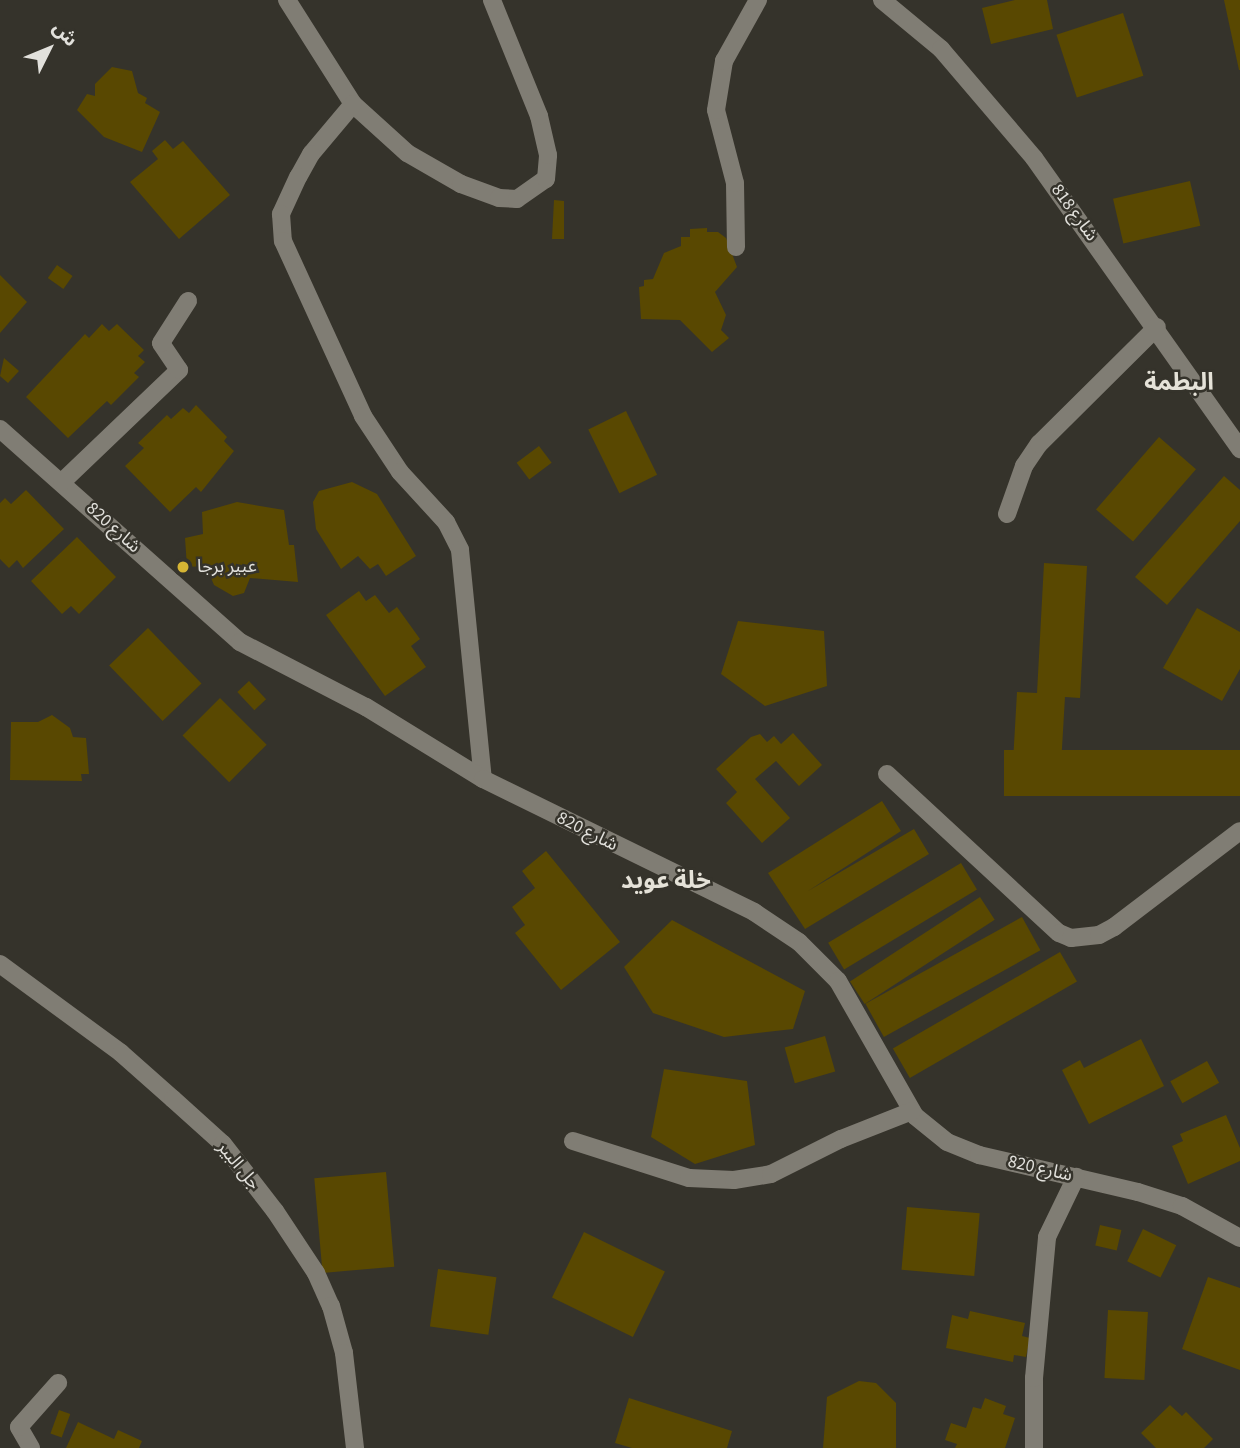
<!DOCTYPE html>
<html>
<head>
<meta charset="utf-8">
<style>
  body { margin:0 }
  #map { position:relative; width:1240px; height:1448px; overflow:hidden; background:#35332b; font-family:"Source Sans 3","Noto Sans Arabic",sans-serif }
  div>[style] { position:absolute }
  .building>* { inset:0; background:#594801; transform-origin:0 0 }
  .minor>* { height:18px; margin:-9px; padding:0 9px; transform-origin:9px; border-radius:9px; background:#807d74 }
  .dots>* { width:19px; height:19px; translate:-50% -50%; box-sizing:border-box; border:4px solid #35332b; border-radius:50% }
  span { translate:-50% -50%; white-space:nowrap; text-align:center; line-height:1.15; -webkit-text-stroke:5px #35332b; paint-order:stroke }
  .street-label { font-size:18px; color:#e2e1dc }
  .poi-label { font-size:18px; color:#e2e1dc }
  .left { translate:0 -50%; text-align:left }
  .district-label { font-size:24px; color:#e5e2d8; font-weight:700 }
  .north { position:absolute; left:14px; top:14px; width:70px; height:70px; -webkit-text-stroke:5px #35332b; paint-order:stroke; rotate:47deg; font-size:19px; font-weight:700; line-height:28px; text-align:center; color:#e2e1dc }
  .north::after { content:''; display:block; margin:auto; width:24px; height:32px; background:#e2e1dc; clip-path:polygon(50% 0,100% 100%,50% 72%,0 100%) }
</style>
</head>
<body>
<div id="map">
  <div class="building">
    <div style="clip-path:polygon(1015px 0,1047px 0,1053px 29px,991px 44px,982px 8px)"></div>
    <div style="clip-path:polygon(1224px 0,1240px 0,1240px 70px,1239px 70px)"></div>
    <div style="left:1123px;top:13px;width:66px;height:70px;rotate:72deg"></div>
    <div style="clip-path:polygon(112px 67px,132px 71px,138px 93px,147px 98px,145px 103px,160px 112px,142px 152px,104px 137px,77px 110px,87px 94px,95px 96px,95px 84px)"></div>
    <div style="clip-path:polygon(165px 140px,173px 149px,183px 141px,230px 195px,179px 239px,130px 182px,158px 159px,152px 151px)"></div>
    <div style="left:1190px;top:181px;width:46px;height:79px;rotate:77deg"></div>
    <div style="clip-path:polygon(554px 200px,564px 201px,564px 239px,552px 239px)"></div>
    <div style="clip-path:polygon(707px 228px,707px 232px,718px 232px,726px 238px,737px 267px,715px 292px,726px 315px,721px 330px,729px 338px,712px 352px,680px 320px,641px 319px,639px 287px,644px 286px,644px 280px,653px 279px,664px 253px,681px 246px,681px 237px,690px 237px,690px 229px)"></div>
    <div style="left:57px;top:265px;width:19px;height:16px;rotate:35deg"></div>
    <div style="clip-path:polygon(0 275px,27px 302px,0 333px)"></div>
    <div style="clip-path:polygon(102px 324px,109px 331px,117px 324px,144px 350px,138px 356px,145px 362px,134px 373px,139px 377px,111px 405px,107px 401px,68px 438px,26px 397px,85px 334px,89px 338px)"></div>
    <div style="clip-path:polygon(4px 358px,19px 371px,8px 383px,0 376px)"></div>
    <div style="clip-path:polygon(196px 405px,227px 437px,224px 441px,234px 451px,201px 492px,196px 487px,170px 512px,125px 466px,144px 448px,138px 443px,167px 415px,171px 419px,183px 408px,189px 413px)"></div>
    <div style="left:626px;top:411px;width:71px;height:42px;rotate:64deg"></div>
    <div style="left:1159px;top:437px;width:49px;height:96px;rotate:41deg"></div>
    <div style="left:539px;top:446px;width:21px;height:28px;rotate:53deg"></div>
    <div style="clip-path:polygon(1224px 476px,1240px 490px,1240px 521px,1167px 605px,1135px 577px)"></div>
    <div style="clip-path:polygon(352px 482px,377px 494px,416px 556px,386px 576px,378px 564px,370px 569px,358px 556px,341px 569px,316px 529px,313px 502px,319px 491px)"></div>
    <div style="clip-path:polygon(26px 490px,64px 529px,23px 568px,17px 560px,9px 568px,0 559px,0 503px,5px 498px,11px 504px)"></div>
    <div style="clip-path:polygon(237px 502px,284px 510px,289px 545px,294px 545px,298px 582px,250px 578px,244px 593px,233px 596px,214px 585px,206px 566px,187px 567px,185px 538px,203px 534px,202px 512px)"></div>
    <div style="clip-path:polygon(77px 537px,116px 577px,79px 614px,71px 606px,62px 614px,31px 581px)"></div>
    <div style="clip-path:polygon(1044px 563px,1087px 566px,1080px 698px,1065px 697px,1061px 765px,1013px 762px,1017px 692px,1037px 693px)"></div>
    <div style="clip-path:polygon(359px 591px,366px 601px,375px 595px,389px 613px,397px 607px,420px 639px,411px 646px,426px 667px,385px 696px,326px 615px)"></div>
    <div style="clip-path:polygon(1197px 608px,1240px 632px,1240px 669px,1222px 701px,1163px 668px)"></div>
    <div style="clip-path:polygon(738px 621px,824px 631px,827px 686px,765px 706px,721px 674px)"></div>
    <div style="left:148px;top:628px;width:77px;height:54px;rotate:46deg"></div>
    <div style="left:249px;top:681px;width:25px;height:16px;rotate:47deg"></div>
    <div style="left:220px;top:698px;width:66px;height:53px;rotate:45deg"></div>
    <div style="clip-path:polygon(52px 715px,70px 728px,73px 737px,86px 738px,89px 774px,81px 774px,82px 781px,10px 780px,11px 722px,38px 722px)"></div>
    <div style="clip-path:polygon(793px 733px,822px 765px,799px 786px,776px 761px,755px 779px,790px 818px,762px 843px,726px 803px,737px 792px,716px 769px,751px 737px,760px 734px,767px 742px,774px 736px,781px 744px)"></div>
    <div style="left:1240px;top:750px;width:46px;height:236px;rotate:90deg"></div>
    <div style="clip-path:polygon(882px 801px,901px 831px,808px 891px,914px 829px,929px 854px,805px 929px,768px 873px)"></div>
    <div style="clip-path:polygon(546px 851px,620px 942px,561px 990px,515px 933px,525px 925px,512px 907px,535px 888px,522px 871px)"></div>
    <div style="left:961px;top:863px;width:31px;height:155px;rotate:59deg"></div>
    <div style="left:980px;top:897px;width:27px;height:155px;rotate:57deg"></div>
    <div style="left:1022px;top:917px;width:38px;height:179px;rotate:61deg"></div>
    <div style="clip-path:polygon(672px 920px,805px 991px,793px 1029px,724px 1037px,653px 1013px,624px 967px)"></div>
    <div style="left:1060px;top:952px;width:34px;height:193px;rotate:60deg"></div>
    <div style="left:825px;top:1036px;width:37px;height:42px;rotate:74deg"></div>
    <div style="clip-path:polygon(1141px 1039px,1164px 1086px,1089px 1124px,1062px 1070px,1080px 1060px,1084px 1068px)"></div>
    <div style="left:1207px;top:1061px;width:25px;height:42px;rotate:61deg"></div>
    <div style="clip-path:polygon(664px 1069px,747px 1081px,755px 1145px,695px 1164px,651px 1137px)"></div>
    <div style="clip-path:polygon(1226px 1115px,1240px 1148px,1240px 1161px,1188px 1184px,1172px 1146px,1183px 1141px,1180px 1134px)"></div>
    <div style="left:386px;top:1172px;width:95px;height:72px;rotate:85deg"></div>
    <div style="left:907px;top:1207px;width:73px;height:63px;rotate:5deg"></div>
    <div style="left:1100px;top:1225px;width:22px;height:21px;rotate:13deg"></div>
    <div style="left:1143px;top:1229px;width:37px;height:36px;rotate:26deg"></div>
    <div style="left:584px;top:1232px;width:90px;height:73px;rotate:26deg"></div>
    <div style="left:438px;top:1269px;width:59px;height:58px;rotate:8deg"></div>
    <div style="clip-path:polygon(1208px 1277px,1240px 1288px,1240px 1370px,1182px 1349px)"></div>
    <div style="left:1108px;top:1310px;width:40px;height:68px;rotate:3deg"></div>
    <div style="clip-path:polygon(970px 1311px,1025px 1323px,1022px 1336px,1030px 1338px,1026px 1357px,1014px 1355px,1013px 1362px,946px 1348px,952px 1315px,968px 1319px)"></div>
    <div style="clip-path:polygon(859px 1381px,876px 1383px,896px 1403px,896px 1448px,823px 1448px,827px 1397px)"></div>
    <div style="clip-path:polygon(629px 1398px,732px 1431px,727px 1448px,632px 1448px,615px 1443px)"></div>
    <div style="clip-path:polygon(985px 1398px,1006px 1406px,1003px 1414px,1015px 1418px,1005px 1448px,955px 1448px,957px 1444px,945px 1440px,951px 1423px,966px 1428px,973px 1407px,981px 1409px)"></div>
    <div style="clip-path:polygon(1170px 1405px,1182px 1416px,1186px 1412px,1213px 1439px,1204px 1448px,1156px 1448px,1141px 1433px)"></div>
    <div style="left:59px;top:1410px;width:12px;height:25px;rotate:20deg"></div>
    <div style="clip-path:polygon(78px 1422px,114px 1439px,118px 1430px,142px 1441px,139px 1448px,66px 1448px)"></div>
  </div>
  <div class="minor">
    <div style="left:287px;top:0;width:123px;rotate:57.6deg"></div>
    <div style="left:353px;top:104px;width:73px;rotate:42.2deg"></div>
    <div style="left:407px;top:153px;width:62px;rotate:29.9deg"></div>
    <div style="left:461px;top:184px;width:40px;rotate:20.2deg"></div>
    <div style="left:499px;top:198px;width:18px;rotate:3deg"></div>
    <div style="left:517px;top:199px;width:35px;rotate:-35deg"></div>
    <div style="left:546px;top:179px;width:24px;rotate:-85deg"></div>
    <div style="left:548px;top:155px;width:40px;rotate:-103deg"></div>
    <div style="left:539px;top:116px;width:125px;rotate:-112.1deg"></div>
    <div style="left:882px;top:0;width:77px;rotate:39.7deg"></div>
    <div style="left:941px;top:49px;width:143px;rotate:49.5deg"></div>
    <div style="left:1034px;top:158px;width:357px;rotate:54.7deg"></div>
    <div style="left:353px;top:104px;width:65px;rotate:130deg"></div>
    <div style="left:311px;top:154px;width:26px;rotate:119deg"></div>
    <div style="left:298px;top:177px;width:41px;rotate:114.7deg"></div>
    <div style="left:281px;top:214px;width:27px;rotate:86deg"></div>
    <div style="left:283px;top:241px;width:192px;rotate:65.4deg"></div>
    <div style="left:363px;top:416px;width:67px;rotate:56.5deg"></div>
    <div style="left:400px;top:472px;width:68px;rotate:47.4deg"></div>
    <div style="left:446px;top:522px;width:31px;rotate:63deg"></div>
    <div style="left:460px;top:550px;width:230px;rotate:84.3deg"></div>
    <div style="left:736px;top:247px;width:64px;rotate:-90.9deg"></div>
    <div style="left:735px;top:183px;width:75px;rotate:-104.6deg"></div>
    <div style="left:716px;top:110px;width:50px;rotate:-80.7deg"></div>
    <div style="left:724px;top:61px;width:70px;rotate:-60.9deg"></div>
    <div style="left:0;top:429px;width:321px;rotate:41.6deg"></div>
    <div style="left:240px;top:642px;width:142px;rotate:27.3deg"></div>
    <div style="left:366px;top:707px;width:137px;rotate:31.6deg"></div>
    <div style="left:483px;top:779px;width:302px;rotate:26.1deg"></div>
    <div style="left:754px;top:912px;width:54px;rotate:33.7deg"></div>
    <div style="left:799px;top:942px;width:55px;rotate:45deg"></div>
    <div style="left:838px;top:981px;width:155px;rotate:60.3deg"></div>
    <div style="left:915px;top:1116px;width:41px;rotate:39.1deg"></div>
    <div style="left:947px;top:1142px;width:35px;rotate:22deg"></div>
    <div style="left:979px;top:1155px;width:163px;rotate:13.1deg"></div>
    <div style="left:1138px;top:1192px;width:46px;rotate:17.7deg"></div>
    <div style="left:1182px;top:1206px;width:66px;rotate:28.9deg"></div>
    <div style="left:62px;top:482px;width:162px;rotate:-43.7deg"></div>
    <div style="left:179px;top:370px;width:32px;rotate:-124deg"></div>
    <div style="left:161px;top:343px;width:50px;rotate:-57.3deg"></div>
    <div style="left:1007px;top:514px;width:51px;rotate:-70.5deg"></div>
    <div style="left:1024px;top:466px;width:27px;rotate:-56deg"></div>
    <div style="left:1039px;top:444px;width:166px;rotate:-44.8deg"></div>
    <div style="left:887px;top:774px;width:234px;rotate:42.8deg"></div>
    <div style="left:1059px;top:933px;width:13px;rotate:23deg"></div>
    <div style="left:1071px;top:938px;width:28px;rotate:-6deg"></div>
    <div style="left:1099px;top:935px;width:17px;rotate:-28deg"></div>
    <div style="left:1114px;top:927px;width:158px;rotate:-37.3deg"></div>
    <div style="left:0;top:964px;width:150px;rotate:36.3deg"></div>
    <div style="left:121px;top:1053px;width:69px;rotate:41.5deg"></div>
    <div style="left:173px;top:1099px;width:67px;rotate:42deg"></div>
    <div style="left:223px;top:1144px;width:85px;rotate:52.2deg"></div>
    <div style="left:275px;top:1211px;width:74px;rotate:56.5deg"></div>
    <div style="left:316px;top:1273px;width:36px;rotate:66deg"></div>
    <div style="left:331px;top:1306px;width:49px;rotate:74.5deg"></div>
    <div style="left:344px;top:1353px;width:96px;rotate:83.4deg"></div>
    <div style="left:573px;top:1141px;width:122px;rotate:17.7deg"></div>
    <div style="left:689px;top:1178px;width:45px;rotate:2.5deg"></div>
    <div style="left:734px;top:1180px;width:37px;rotate:-9deg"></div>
    <div style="left:771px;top:1174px;width:78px;rotate:-26.6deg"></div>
    <div style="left:841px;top:1139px;width:76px;rotate:-21.5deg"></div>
    <div style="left:31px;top:1448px;width:24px;rotate:-120deg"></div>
    <div style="left:19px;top:1427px;width:59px;rotate:-48.4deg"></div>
    <div style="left:1034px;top:1448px;width:70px;rotate:-90deg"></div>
    <div style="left:1034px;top:1378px;width:142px;rotate:-84.7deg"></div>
    <div style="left:1047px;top:1237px;width:67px;rotate:-64.2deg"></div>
  </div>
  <div class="dots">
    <div style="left:183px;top:567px;background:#d6b534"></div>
  </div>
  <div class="street-label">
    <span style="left:1074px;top:213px;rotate:54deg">شارع 818</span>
    <span style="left:113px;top:528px;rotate:42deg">شارع 820</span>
    <span style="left:587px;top:832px;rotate:27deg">شارع 820</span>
    <span style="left:238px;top:1166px;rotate:51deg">جل البير</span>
    <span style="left:1040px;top:1169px;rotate:13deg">شارع 820</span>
  </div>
  <div class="poi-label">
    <span class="left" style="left:197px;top:567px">عبير برجا</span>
  </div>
  <div class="district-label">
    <span style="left:1179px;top:383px">البطمة</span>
    <span style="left:666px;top:881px">خلة عويد</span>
  </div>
  <div class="north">ش</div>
</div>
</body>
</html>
